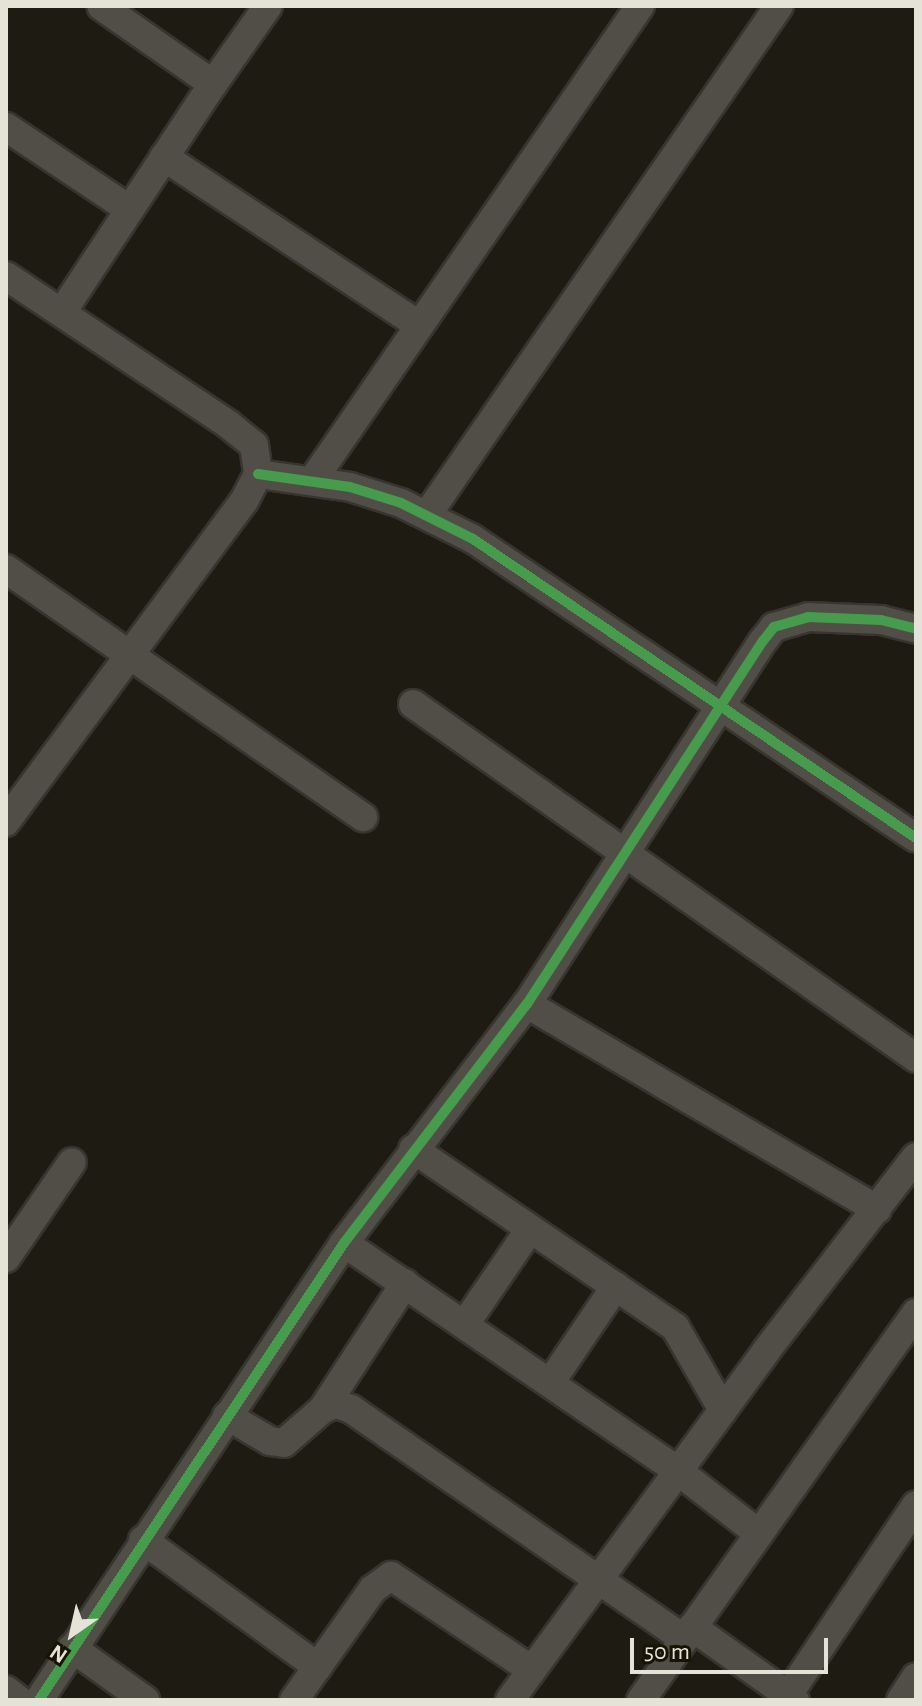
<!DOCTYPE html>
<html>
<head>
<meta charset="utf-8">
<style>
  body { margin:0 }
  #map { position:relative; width:922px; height:1706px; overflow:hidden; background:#1d1b12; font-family:"Alegreya Sans",sans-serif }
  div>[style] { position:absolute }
  .roads { filter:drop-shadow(2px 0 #37352f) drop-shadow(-2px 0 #37352f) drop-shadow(0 2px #37352f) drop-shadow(0 -2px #37352f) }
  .minor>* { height:28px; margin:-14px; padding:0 14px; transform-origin:14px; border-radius:14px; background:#504e47 }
  .cycleway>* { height:10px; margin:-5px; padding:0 5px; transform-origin:5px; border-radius:5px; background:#469c4c }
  span { translate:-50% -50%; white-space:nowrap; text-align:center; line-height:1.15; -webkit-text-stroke:6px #181405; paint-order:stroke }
  .frame { position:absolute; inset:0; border:8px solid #e5e2d8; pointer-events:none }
  .north { position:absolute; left:32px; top:1594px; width:80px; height:80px; -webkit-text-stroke:6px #181405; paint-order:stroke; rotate:214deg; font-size:22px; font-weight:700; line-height:32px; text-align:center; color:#e5e2d8 }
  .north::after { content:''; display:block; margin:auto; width:28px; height:36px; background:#e5e2d8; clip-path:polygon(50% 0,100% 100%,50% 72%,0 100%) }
  .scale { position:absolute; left:630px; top:1638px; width:198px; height:36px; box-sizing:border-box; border:4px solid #e5e2d8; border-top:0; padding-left:10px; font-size:24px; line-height:28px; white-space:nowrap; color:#e5e2d8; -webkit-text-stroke:6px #181405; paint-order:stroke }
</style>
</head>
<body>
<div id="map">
  <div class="roads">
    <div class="minor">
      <div style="left:213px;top:84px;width:95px;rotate:-54.8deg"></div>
      <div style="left:6px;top:127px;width:148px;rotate:33.7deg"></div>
      <div style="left:164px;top:157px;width:305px;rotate:33.4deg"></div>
      <div style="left:6px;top:276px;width:267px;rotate:33.7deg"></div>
      <div style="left:228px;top:424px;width:33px;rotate:39deg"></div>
      <div style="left:254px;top:445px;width:29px;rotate:82deg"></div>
      <div style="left:258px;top:474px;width:30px;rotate:117deg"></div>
      <div style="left:244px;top:501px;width:400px;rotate:126.6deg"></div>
      <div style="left:62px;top:312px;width:273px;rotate:-56.5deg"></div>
      <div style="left:213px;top:84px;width:136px;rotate:-145.1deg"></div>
      <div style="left:258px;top:474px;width:93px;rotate:8deg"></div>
      <div style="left:350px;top:487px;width:53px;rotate:17.4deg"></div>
      <div style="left:401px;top:503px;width:80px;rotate:26.6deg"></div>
      <div style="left:473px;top:539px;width:534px;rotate:34.02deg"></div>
      <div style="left:313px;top:480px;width:576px;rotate:-55.4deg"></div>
      <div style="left:427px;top:515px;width:619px;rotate:-55.33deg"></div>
      <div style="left:6px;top:569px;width:435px;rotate:34.8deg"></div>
      <div style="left:413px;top:704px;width:615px;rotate:35.14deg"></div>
      <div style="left:527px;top:1004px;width:406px;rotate:30.4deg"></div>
      <div style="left:413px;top:1149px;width:317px;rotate:34.2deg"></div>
      <div style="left:675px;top:1327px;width:96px;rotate:60deg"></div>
      <div style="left:344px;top:1243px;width:404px;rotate:34.3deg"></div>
      <div style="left:678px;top:1471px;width:101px;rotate:37.8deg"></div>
      <div style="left:6px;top:1258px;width:116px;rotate:-55.5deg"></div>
      <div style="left:465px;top:1324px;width:115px;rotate:-55.6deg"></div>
      <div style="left:550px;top:1383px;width:117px;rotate:-55.8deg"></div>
      <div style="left:323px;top:1409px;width:150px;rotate:-56.9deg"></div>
      <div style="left:227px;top:1416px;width:50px;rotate:30.2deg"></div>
      <div style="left:270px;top:1441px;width:14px;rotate:8deg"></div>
      <div style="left:284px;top:1443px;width:52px;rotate:-41.1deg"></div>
      <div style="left:323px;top:1409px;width:14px;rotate:-21deg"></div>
      <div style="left:336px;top:1404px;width:16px;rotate:18deg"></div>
      <div style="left:351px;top:1409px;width:405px;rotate:34.6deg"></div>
      <div style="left:143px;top:1540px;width:216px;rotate:36deg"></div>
      <div style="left:692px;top:1627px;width:126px;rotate:35.3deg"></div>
      <div style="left:72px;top:1648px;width:90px;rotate:35.5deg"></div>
      <div style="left:6px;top:1690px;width:16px;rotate:38deg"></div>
      <div style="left:788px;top:1695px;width:229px;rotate:-56deg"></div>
      <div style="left:39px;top:1700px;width:549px;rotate:-56.28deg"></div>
      <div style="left:344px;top:1243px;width:301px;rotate:-52.6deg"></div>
      <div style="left:527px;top:1004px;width:433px;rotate:-57deg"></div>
      <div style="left:763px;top:641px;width:18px;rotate:-52deg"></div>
      <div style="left:774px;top:627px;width:35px;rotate:-16deg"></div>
      <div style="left:808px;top:617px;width:73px;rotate:2.4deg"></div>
      <div style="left:881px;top:620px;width:36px;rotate:14deg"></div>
      <div style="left:294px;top:1700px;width:136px;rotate:-54.6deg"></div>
      <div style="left:373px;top:1589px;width:22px;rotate:-36deg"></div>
      <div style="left:391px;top:1576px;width:169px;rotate:33.7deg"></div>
      <div style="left:510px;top:1700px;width:433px;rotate:-53.7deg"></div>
      <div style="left:766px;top:1351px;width:245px;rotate:-52.3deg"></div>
      <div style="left:641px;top:1700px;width:475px;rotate:-54.6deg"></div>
      <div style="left:901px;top:1700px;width:27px;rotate:-57deg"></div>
    </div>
  </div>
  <div class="cycleway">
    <div style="left:258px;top:474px;width:93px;rotate:8deg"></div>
    <div style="left:350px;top:487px;width:53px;rotate:17.4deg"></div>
    <div style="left:401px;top:503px;width:80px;rotate:26.6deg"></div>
    <div style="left:473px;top:539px;width:534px;rotate:34.02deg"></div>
    <div style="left:39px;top:1700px;width:549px;rotate:-56.28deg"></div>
    <div style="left:344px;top:1243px;width:301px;rotate:-52.6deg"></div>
    <div style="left:527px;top:1004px;width:433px;rotate:-57deg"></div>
    <div style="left:763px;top:641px;width:18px;rotate:-52deg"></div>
    <div style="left:774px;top:627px;width:35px;rotate:-16deg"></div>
    <div style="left:808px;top:617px;width:73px;rotate:2.4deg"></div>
    <div style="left:881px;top:620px;width:36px;rotate:14deg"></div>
  </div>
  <div class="frame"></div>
  <div class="north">N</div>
  <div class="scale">50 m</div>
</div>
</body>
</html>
